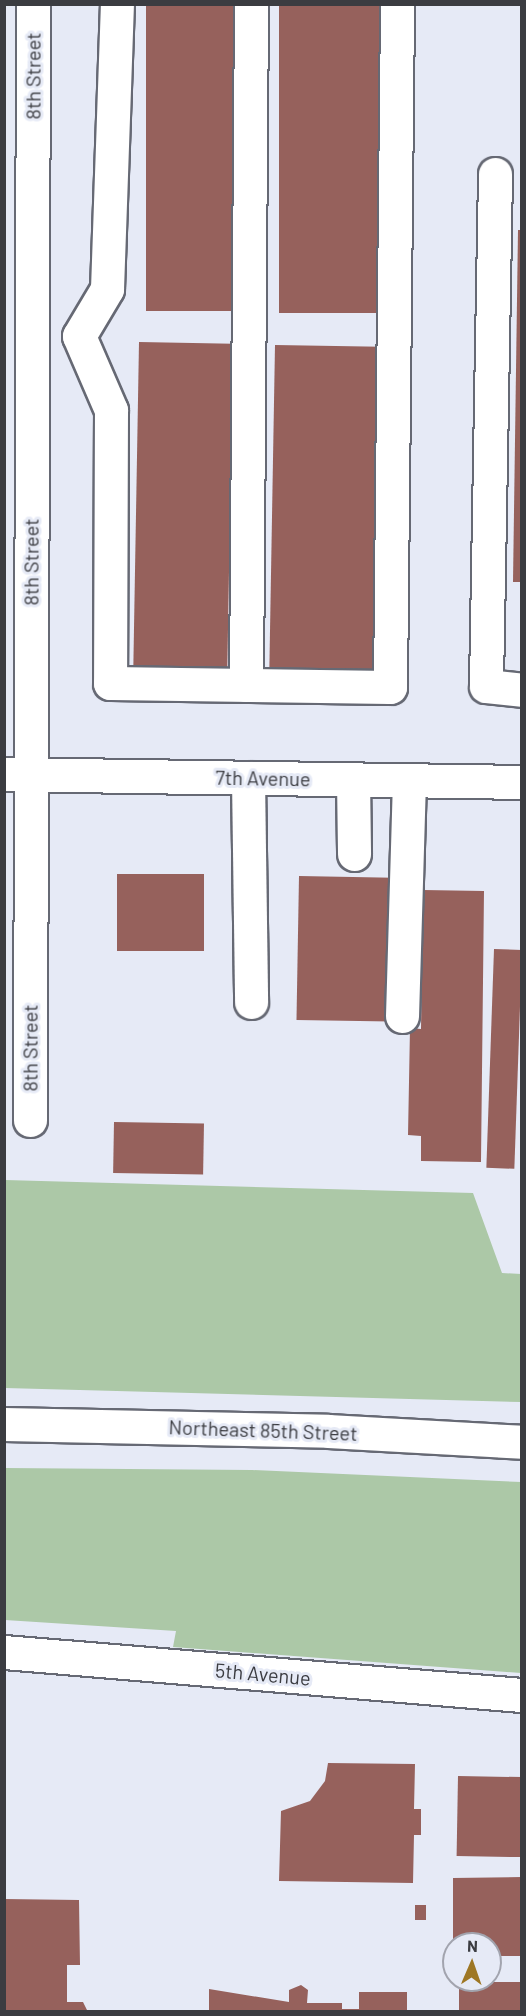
<!DOCTYPE html>
<html>
<head>
<meta charset="utf-8">
<style>
  body { margin:0 }
  #map { position:relative; width:526px; height:2016px; overflow:hidden; background:#e6eaf6; font-family:Barlow,sans-serif }
  div>[style] { position:absolute }
  .green>* { inset:0; background:#acc8a7 }
  .building>* { inset:0; background:#96615c; transform-origin:0 0 }
  .roads { filter:drop-shadow(2px 0 #666974) drop-shadow(-2px 0 #666974) drop-shadow(0 2px #666974) drop-shadow(0 -2px #666974) }
  .minor>* { height:33px; margin:-16.5px; padding:0 16.5px; transform-origin:16.5px; border-radius:16.5px; background:#fff }
  .major>* { height:33px; margin:-16.5px; padding:0 16.5px; transform-origin:16.5px; border-radius:16.5px; background:#fff }
  span { translate:-50% -50%; white-space:nowrap; text-align:center; line-height:1.15; -webkit-text-stroke:6px #e6eaf6; paint-order:stroke }
  .street-label { font-size:20px; color:#3b3c41 }
  .frame { position:absolute; inset:0; border:6px solid #3b3c41; pointer-events:none }
  .north { position:absolute; left:442px; top:1932px; width:60px; height:60px; box-sizing:border-box; background:#e6eaf6; border:2px solid #a2a4ae; border-radius:50%; rotate:2deg; font-size:16px; font-weight:700; line-height:24px; text-align:center; color:#3b3c41 }
  .north::after { content:''; display:block; margin:auto; width:21px; height:27px; background:#9e7724; clip-path:polygon(50% 0,100% 100%,50% 72%,0 100%) }
</style>
</head>
<body>
<div id="map">
  <div class="green">
    <div style="clip-path:polygon(5px 1180px,473px 1193px,502px 1273px,521px 1274px,521px 1402px,5px 1388px)"></div>
    <div style="clip-path:polygon(5px 1468px,252px 1470px,521px 1482px,521px 1673px,173px 1647px,176px 1631px,5px 1620px)"></div>
  </div>
  <div class="building">
    <div style="left:146px;top:4px;width:91px;height:307px"></div>
    <div style="left:279px;top:4px;width:105px;height:309px"></div>
    <div style="clip-path:polygon(518px 230px,522px 230px,522px 582px,513px 582px)"></div>
    <div style="left:139px;top:342px;width:94px;height:333px;rotate:1deg"></div>
    <div style="left:275px;top:345px;width:106px;height:331px;rotate:1deg"></div>
    <div style="left:117px;top:874px;width:87px;height:77px"></div>
    <div style="left:299px;top:876px;width:94px;height:144px;rotate:1deg"></div>
    <div style="clip-path:polygon(423px 890px,484px 891px,481px 1162px,421px 1161px,421px 1136px,408px 1135px,410px 1028px,421px 1029px)"></div>
    <div style="left:494px;top:949px;width:28px;height:219px;rotate:2deg"></div>
    <div style="left:114px;top:1122px;width:90px;height:51px;rotate:1deg"></div>
    <div style="clip-path:polygon(328px 1763px,415px 1764px,414px 1809px,421px 1809px,421px 1835px,414px 1835px,413px 1883px,279px 1881px,281px 1811px,310px 1801px,325px 1781px)"></div>
    <div style="left:458px;top:1776px;width:64px;height:80px;rotate:1deg"></div>
    <div style="clip-path:polygon(522px 1877px,522px 1956px,490px 1956px,490px 1944px,453px 1944px,453px 1878px)"></div>
    <div style="clip-path:polygon(4px 1899px,79px 1900px,80px 1965px,67px 1965px,67px 2002px,83px 2002px,88px 2012px,4px 2012px)"></div>
    <div style="left:426px;top:1905px;width:15px;height:11px;rotate:90deg"></div>
    <div style="left:459px;top:1982px;width:63px;height:30px"></div>
    <div style="clip-path:polygon(301px 1985px,308px 1990px,307px 2003px,342px 2003px,342px 2009px,359px 2009px,359px 1992px,407px 1992px,407px 2012px,209px 2012px,209px 1989px,289px 2002px,289px 1990px)"></div>
  </div>
  <div class="roads">
    <div class="minor">
      <div style="left:495px;top:174px;width:512px;rotate:91.01deg"></div>
      <div style="left:486px;top:686px;width:36px;rotate:6deg"></div>
      <div style="left:79px;top:336px;width:81px;rotate:66.6deg"></div>
      <div style="left:111px;top:410px;width:273px;rotate:90.2deg"></div>
      <div style="left:110px;top:683px;width:280px;rotate:0.8deg"></div>
      <div style="left:390px;top:687px;width:683px;rotate:-89.41deg"></div>
      <div style="left:79px;top:336px;width:55px;rotate:-59.2deg"></div>
      <div style="left:107px;top:289px;width:285px;rotate:-88deg"></div>
      <div style="left:246px;top:685px;width:681px;rotate:-89.58deg"></div>
      <div style="left:4px;top:774px;width:518px;rotate:0.88deg"></div>
      <div style="left:248px;top:778px;width:224px;rotate:89.2deg"></div>
      <div style="left:353px;top:779px;width:75px;rotate:89.2deg"></div>
      <div style="left:402px;top:1016px;width:236px;rotate:-88.3deg"></div>
      <div style="left:30px;top:1120px;width:1116px;rotate:-89.85deg"></div>
      <div style="left:4px;top:1652px;width:520px;rotate:4.75deg"></div>
    </div>
    <div class="major">
      <div style="left:4px;top:1424px;width:324px;rotate:1.2deg"></div>
      <div style="left:328px;top:1431px;width:194px;rotate:3.2deg"></div>
    </div>
  </div>
  <div class="street-label">
    <span style="left:33px;top:76px;rotate:-90deg">8th Street</span>
    <span style="left:31px;top:562px;rotate:-90deg">8th Street</span>
    <span style="left:263px;top:778px;rotate:1deg">7th Avenue</span>
    <span style="left:30px;top:1048px;rotate:-90deg">8th Street</span>
    <span style="left:263px;top:1430px;rotate:2deg">Northeast 85th Street</span>
    <span style="left:263px;top:1674px;rotate:5deg">5th Avenue</span>
  </div>
  <div class="frame"></div>
  <div class="north">N</div>
</div>
</body>
</html>
